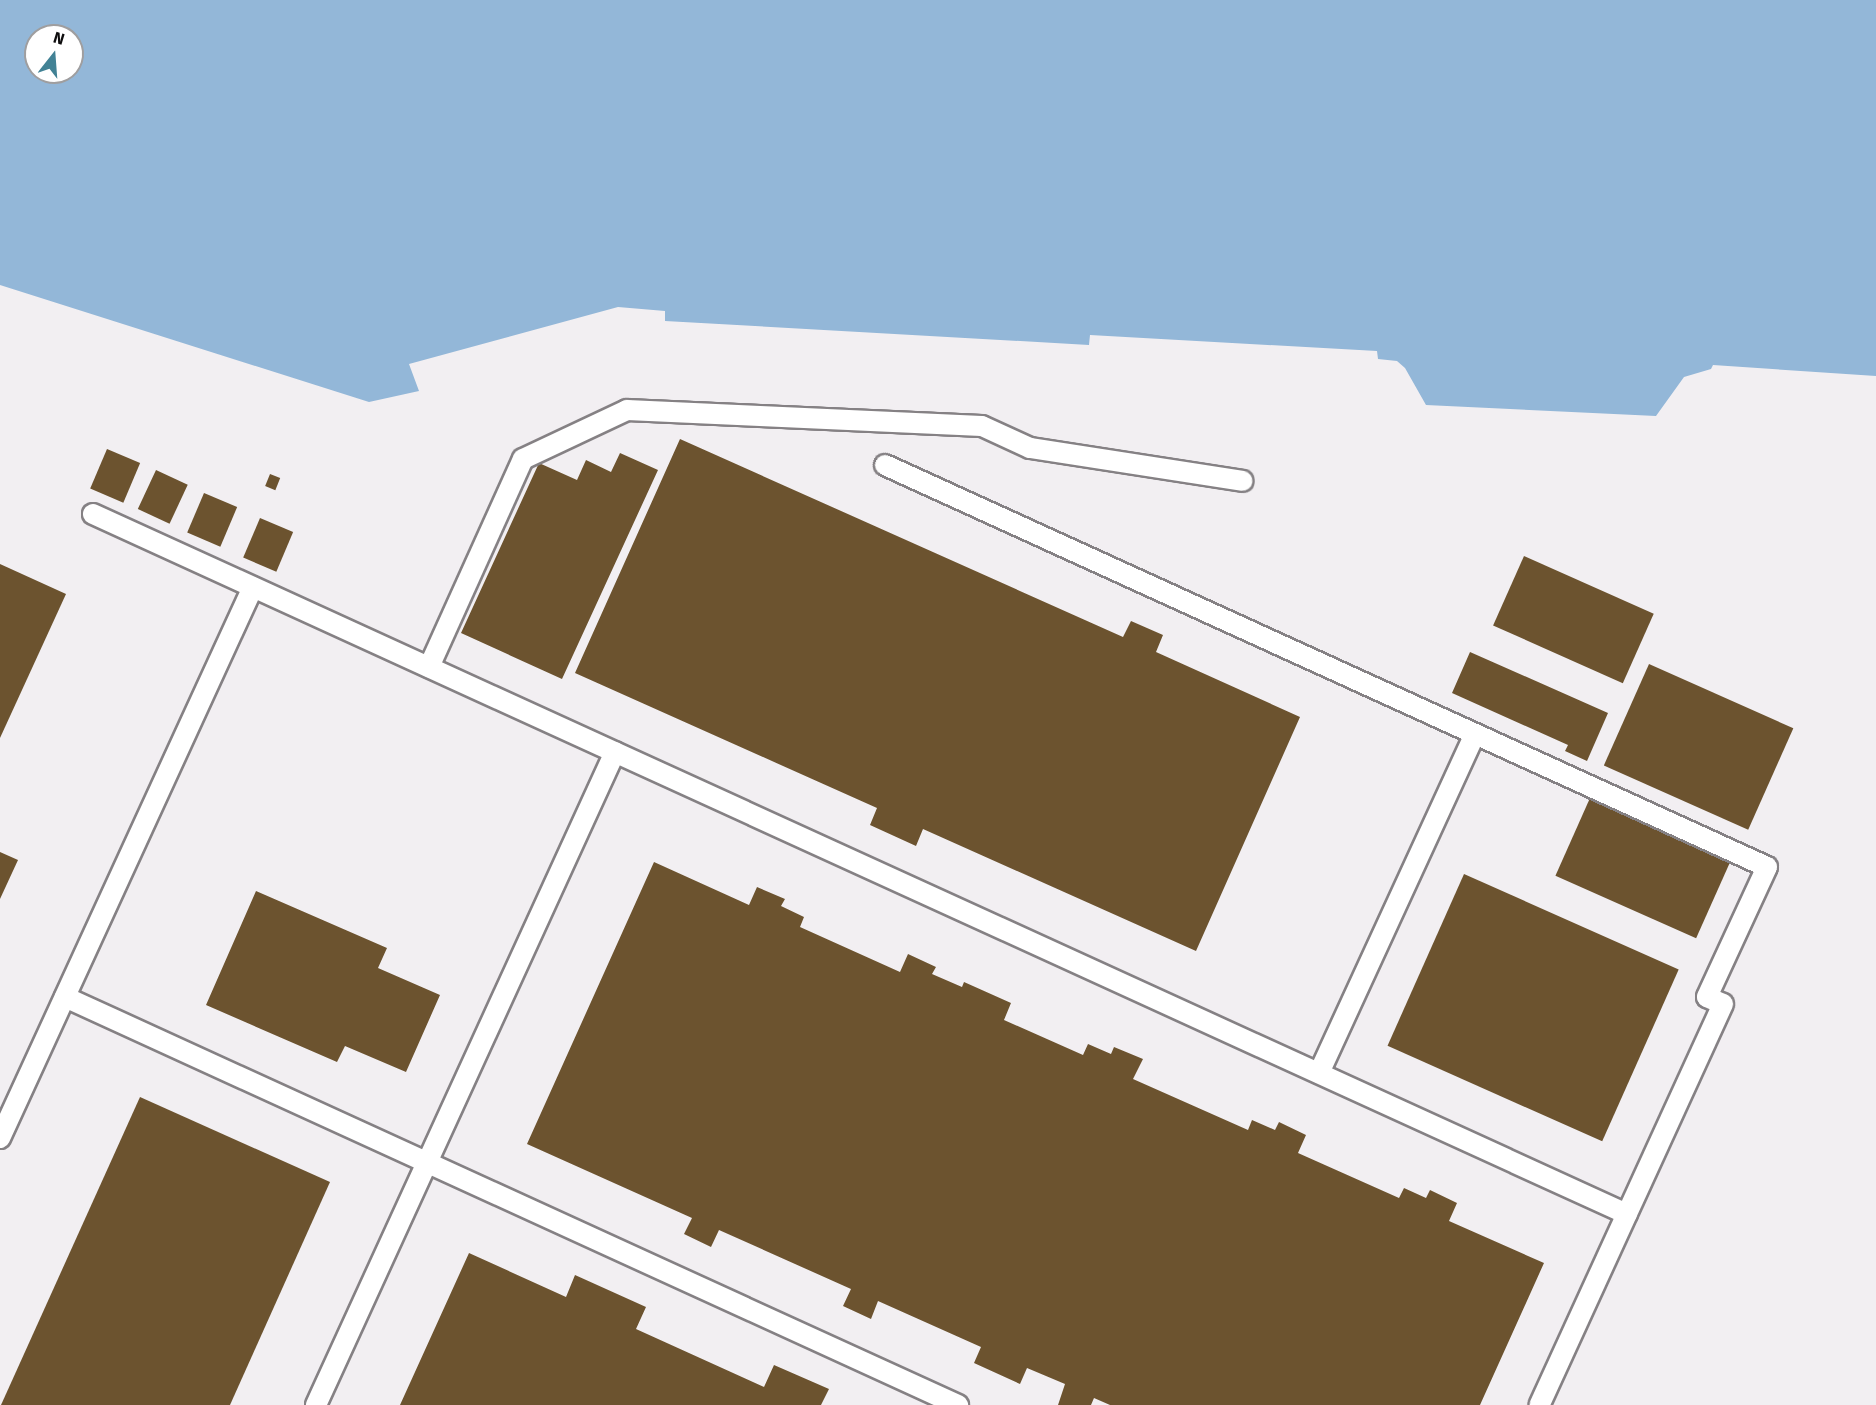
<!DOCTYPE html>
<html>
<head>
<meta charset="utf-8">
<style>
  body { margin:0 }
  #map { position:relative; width:1876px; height:1405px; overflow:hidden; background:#f2eff2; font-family:"Fira Sans",sans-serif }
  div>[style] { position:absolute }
  .water>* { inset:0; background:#93b7d8 }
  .building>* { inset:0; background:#6c532f; transform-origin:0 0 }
  .roads { filter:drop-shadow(2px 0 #858184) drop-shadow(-2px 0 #858184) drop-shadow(0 2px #858184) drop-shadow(0 -2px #858184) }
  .lane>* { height:20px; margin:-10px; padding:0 10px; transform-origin:10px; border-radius:10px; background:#fff }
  span { translate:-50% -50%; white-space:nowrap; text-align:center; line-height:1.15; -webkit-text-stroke:6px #fff; paint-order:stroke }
  .north { position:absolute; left:24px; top:24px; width:60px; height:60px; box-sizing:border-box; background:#fff; border:2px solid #9f9e9f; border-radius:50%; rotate:17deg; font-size:16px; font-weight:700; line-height:24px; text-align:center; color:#0e0d0e }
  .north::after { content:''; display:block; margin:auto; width:21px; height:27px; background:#428295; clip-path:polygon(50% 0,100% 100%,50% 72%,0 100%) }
</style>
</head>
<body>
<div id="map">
  <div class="water">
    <div style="clip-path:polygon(evenodd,0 0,1876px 0,1876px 376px,1713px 365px,1711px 369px,1684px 377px,1656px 416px,1426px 405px,1405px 368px,1397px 361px,1378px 359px,1377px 351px,1090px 335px,1089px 345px,665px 321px,665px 311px,618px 307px,409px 364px,419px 391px,369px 402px,0 285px,0 0,36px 36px,72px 36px,72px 72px,36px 72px,36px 36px)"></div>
  </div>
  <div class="building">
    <div style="clip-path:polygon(680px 439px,1123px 637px,1131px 621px,1163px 635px,1156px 652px,1300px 717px,1196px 951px,923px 829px,916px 846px,870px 825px,877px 808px,575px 673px)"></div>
    <div style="left:107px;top:449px;width:36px;height:43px;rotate:23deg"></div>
    <div style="clip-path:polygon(620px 453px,658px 470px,562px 679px,461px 633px,539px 463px,577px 480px,586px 460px,611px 472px)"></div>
    <div style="left:156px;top:470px;width:35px;height:43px;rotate:25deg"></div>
    <div style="left:270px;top:474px;width:11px;height:13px;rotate:22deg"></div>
    <div style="left:204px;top:493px;width:36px;height:43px;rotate:23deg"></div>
    <div style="left:260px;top:518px;width:36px;height:43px;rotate:23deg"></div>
    <div style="left:1524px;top:556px;width:142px;height:76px;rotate:24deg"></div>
    <div style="clip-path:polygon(0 564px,66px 594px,0 738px)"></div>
    <div style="clip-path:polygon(1470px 652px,1608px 713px,1587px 761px,1565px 751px,1568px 745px,1452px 693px)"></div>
    <div style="left:1649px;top:664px;width:158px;height:111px;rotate:24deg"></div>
    <div style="left:1590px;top:798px;width:154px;height:85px;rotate:24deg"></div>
    <div style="clip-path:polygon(0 852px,18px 860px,0 899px)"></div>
    <div style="clip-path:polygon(654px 862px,749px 905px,757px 887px,785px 899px,781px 906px,804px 917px,800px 927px,900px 972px,908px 954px,936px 967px,932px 974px,962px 987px,964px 982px,1011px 1003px,1004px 1020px,1083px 1055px,1088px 1044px,1111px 1054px,1114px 1047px,1143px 1059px,1133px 1079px,1248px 1130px,1252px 1120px,1275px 1130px,1279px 1122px,1306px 1135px,1298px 1153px,1399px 1198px,1404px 1188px,1426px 1198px,1430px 1190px,1457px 1203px,1449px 1221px,1544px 1263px,1480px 1405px,1110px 1405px,1094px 1398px,1091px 1405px,1058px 1405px,1065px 1384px,1027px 1368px,1020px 1384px,974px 1363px,981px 1347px,878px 1301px,871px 1319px,843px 1306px,851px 1289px,719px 1230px,711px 1247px,684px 1234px,692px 1218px,527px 1144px)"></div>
    <div style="left:1464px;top:874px;width:235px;height:188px;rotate:24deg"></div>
    <div style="clip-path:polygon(256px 891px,387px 948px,378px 968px,440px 995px,406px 1072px,345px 1046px,337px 1062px,206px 1005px)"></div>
    <div style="clip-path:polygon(140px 1097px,330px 1182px,230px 1405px,1px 1405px)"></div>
    <div style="clip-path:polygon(469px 1253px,566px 1297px,575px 1275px,646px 1307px,636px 1329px,764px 1387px,774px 1365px,829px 1389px,821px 1405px,400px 1405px)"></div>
  </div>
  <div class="roads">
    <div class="lane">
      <div style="left:885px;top:465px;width:969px;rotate:24.5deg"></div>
      <div style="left:1767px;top:867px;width:143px;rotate:114.8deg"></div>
      <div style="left:1707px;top:997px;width:17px;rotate:24deg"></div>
      <div style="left:1723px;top:1004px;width:441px;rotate:114.6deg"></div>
      <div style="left:93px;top:514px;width:1686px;rotate:24.53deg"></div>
      <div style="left:429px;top:667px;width:228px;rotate:-65.7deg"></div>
      <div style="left:523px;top:459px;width:115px;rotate:-25.2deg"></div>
      <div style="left:627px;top:410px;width:355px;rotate:2.6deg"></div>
      <div style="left:982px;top:426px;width:53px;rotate:24.6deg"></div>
      <div style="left:1030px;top:448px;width:215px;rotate:8.8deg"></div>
      <div style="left:65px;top:997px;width:982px;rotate:24.56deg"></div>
      <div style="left:1319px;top:1073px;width:373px;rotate:-65.3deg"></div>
      <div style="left:0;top:1138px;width:606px;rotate:-65.34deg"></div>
      <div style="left:316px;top:1405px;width:718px;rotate:-65.4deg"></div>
    </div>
  </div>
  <div class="north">N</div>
</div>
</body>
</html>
